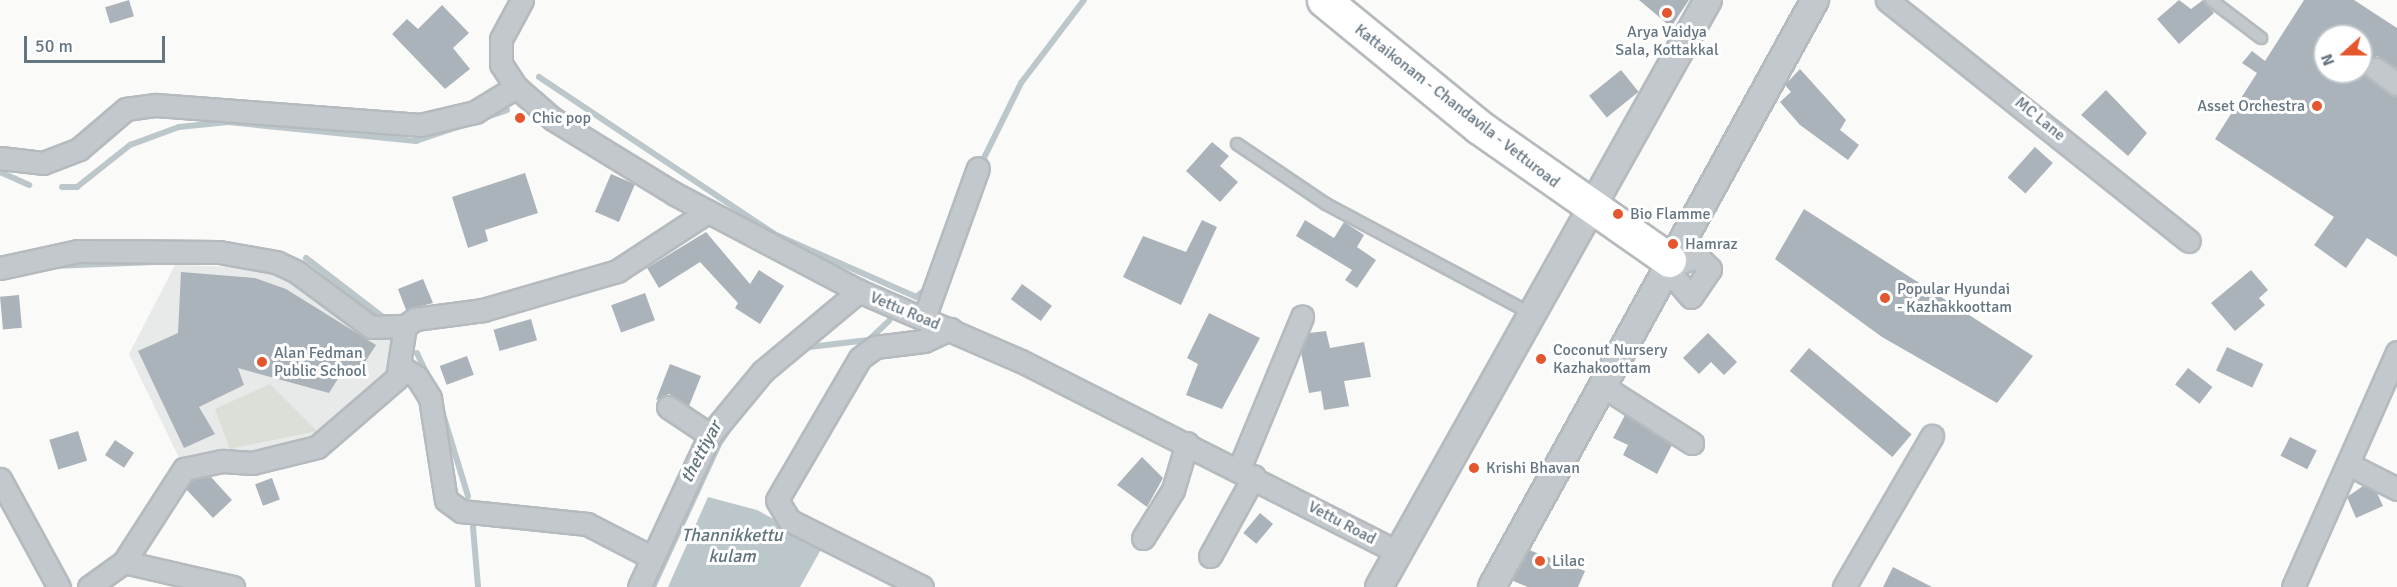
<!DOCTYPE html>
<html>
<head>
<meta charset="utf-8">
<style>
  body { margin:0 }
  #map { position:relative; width:2397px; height:587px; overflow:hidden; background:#fafaf8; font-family:Signika,sans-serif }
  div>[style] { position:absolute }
  .built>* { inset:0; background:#e8e9e9 }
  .green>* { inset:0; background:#dadfd7 }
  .water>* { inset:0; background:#bbc7cb }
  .stream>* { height:6px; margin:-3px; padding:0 3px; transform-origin:3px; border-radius:3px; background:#bbc7cb }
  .building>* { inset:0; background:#aab3b9; transform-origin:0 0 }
  .roads { filter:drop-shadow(2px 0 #b5babe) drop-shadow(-2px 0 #b5babe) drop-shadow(0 2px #b5babe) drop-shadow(0 -2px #b5babe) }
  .service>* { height:10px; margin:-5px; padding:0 5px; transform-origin:5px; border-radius:5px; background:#c3c8cc }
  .minor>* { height:21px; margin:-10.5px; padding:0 10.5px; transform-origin:10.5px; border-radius:10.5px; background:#c3c8cc }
  .tertiary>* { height:26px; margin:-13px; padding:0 13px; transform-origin:13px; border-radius:13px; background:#c3c8cc }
  .primary>* { height:33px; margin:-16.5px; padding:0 16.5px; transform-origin:16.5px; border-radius:16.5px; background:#fff }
  .dots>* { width:16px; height:16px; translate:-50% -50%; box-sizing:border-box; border:3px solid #fff; border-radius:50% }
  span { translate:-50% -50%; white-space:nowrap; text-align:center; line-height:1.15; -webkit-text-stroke:6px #fff; paint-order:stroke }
  .poi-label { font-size:16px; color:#657683 }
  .right { translate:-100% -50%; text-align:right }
  .left { translate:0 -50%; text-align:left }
  .street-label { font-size:16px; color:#657683 }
  .water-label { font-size:18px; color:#60757c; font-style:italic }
  .north { position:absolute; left:2313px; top:24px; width:60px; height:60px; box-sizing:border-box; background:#fff; border:2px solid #c1c8cd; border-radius:50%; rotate:249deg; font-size:16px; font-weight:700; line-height:24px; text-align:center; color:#657683 }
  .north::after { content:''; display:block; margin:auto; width:21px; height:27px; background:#e4572e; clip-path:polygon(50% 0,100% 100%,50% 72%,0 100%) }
  .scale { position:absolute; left:24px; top:36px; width:141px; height:27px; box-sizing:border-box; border:3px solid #657683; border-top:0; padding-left:8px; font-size:18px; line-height:21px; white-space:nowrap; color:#657683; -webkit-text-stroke:4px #fff; paint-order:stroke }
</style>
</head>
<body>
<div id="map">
  <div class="built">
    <div style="clip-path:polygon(175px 265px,268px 268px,317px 296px,359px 331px,395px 339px,391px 369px,329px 434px,278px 453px,181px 462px,129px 354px)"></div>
  </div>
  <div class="green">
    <div style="clip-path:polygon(270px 384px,317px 431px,230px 449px,215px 409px)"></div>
  </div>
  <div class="water">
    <div style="clip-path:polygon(708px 497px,757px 510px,823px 546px,800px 587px,668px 587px)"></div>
  </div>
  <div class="stream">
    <div style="left:539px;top:77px;width:283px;rotate:33.7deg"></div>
    <div style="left:774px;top:234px;width:155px;rotate:23.9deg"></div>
    <div style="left:916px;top:297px;width:14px;rotate:-39deg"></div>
    <div style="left:980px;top:166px;width:93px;rotate:-63.7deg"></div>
    <div style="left:1021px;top:83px;width:104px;rotate:-52.8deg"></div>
    <div style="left:0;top:172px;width:32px;rotate:24deg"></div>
    <div style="left:62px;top:187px;width:15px"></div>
    <div style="left:77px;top:187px;width:68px;rotate:-38.4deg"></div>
    <div style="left:130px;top:145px;width:52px;rotate:-20.2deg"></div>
    <div style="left:179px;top:127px;width:49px;rotate:-5.8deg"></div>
    <div style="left:228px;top:122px;width:189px;rotate:5.8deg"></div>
    <div style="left:416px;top:141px;width:96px;rotate:-18.8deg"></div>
    <div style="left:306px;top:258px;width:103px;rotate:37.5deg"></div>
    <div style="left:51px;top:266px;width:104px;rotate:-2.2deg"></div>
    <div style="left:801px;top:348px;width:68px;rotate:-6.7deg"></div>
    <div style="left:869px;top:340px;width:28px;rotate:-44deg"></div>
    <div style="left:417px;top:353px;width:35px;rotate:65deg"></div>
    <div style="left:763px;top:386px;width:23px;rotate:-45deg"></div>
    <div style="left:442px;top:411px;width:89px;rotate:73deg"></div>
    <div style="left:473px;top:527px;width:60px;rotate:85.2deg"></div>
    <div style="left:653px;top:587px;width:157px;rotate:-65.2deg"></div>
    <div style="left:719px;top:444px;width:30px;rotate:-56deg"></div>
  </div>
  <div class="building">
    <div style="left:129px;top:0;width:17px;height:25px;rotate:73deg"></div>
    <div style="clip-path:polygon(1639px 0,1689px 0,1671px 27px)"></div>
    <div style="clip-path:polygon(2179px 0,2191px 9px,2203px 0,2214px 13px,2179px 44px,2157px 19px)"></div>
    <div style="clip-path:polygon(evenodd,2304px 0,2354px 0,2397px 28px,2397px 68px,2377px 56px,2363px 68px,2369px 79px,2397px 97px,2397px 257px,2367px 238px,2346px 268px,2314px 245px,2334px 217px,2215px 139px,2257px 73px,2242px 63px,2252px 51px,2265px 61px,2304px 0,2325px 36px,2361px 36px,2361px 72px,2325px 72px,2325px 36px)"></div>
    <div style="clip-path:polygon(442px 5px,469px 33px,453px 48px,470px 69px,445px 89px,392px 34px,407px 19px,418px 29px)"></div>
    <div style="clip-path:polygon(1800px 69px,1846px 120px,1840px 130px,1859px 145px,1848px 160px,1800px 125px,1780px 102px,1791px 92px,1785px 85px)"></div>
    <div style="left:1621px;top:70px;width:28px;height:41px;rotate:51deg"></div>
    <div style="clip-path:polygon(2106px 90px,2147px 133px,2128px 156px,2081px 115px)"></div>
    <div style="clip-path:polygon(1212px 142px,1229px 156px,1220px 166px,1238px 182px,1220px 202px,1186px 171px)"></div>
    <div style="left:2035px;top:147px;width:24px;height:41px;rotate:42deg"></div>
    <div style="clip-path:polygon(525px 173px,538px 213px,485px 230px,488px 241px,468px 248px,452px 197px)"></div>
    <div style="left:611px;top:174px;width:26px;height:41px;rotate:23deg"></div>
    <div style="clip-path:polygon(1804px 209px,2033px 356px,1997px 403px,1882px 337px,1775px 259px)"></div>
    <div style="clip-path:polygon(1202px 220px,1217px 227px,1181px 305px,1123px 277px,1143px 236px,1186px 252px)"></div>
    <div style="clip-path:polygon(1305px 220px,1334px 238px,1344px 222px,1364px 235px,1357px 247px,1376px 260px,1357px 288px,1345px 280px,1352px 270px,1296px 236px)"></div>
    <div style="clip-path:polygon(706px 232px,750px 284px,759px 270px,784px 286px,760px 324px,735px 308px,738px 303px,700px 262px,659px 288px,647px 268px)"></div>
    <div style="clip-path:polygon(2251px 270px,2268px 290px,2259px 298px,2265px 305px,2235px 331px,2211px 303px)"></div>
    <div style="clip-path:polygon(181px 272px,255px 278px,286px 289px,376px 345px,358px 373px,339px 377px,329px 393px,238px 368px,244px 385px,199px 407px,215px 434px,184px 448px,138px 351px,178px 333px)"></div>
    <div style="clip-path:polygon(423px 279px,433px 303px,406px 310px,398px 289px)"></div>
    <div style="left:1022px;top:284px;width:37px;height:19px;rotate:36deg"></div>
    <div style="left:645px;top:293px;width:29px;height:36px;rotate:70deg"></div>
    <div style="left:19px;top:295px;width:33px;height:19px;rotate:85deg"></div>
    <div style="clip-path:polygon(1209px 313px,1260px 338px,1222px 409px,1186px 395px,1198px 364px,1187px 358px)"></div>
    <div style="left:531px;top:319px;width:22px;height:39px;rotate:74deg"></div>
    <div style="clip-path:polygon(1326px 331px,1330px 348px,1364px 342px,1371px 377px,1344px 381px,1349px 406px,1324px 410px,1321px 391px,1309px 393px,1301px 352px,1309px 333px)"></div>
    <div style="clip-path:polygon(1708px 333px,1737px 362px,1724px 375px,1711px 362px,1699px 374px,1683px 358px)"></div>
    <div style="left:2227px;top:347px;width:40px;height:26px;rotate:25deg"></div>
    <div style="left:1809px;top:348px;width:134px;height:30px;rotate:40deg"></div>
    <div style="left:467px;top:356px;width:20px;height:29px;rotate:70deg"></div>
    <div style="clip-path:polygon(670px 364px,701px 376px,689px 406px,669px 394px,656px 400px)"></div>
    <div style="left:2188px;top:368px;width:31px;height:21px;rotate:38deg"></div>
    <div style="clip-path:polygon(1625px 415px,1672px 445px,1657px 474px,1623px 455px,1628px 445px,1613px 438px)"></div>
    <div style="left:78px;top:431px;width:31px;height:30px;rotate:73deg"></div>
    <div style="left:2290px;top:437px;width:30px;height:21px;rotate:27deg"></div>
    <div style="left:115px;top:440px;width:23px;height:18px;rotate:34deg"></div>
    <div style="clip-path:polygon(1142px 457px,1163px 478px,1147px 507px,1117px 485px)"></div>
    <div style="clip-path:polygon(211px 477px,232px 500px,213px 518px,186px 489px,193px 480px)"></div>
    <div style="left:272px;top:478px;width:23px;height:18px;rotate:70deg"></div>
    <div style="clip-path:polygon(2363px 486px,2377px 493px,2383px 506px,2356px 518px,2347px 497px)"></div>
    <div style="left:1260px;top:513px;width:17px;height:26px;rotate:40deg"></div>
    <div style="clip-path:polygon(1529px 550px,1585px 571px,1578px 587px,1528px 587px,1513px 581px)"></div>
    <div style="clip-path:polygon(1893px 567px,1932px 587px,1883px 587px)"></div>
  </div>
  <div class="roads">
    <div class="service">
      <div style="left:2211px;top:0;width:63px;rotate:37.2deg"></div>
      <div style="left:1237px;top:144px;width:107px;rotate:34deg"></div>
      <div style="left:1326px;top:204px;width:234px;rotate:28.1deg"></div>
    </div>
    <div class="minor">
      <div style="left:522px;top:0;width:44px;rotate:118.3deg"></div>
      <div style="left:501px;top:39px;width:25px;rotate:90deg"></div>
      <div style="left:501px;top:64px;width:27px;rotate:57deg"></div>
      <div style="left:516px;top:87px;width:49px;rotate:40.9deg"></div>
      <div style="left:553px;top:119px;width:143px;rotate:31.6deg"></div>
      <div style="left:675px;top:194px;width:208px;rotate:27.8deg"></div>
      <div style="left:859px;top:291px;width:176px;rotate:23.4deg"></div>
      <div style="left:1021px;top:361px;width:422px;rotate:26.9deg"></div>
      <div style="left:1887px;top:0;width:386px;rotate:38.6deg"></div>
      <div style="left:2376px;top:69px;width:26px;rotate:36deg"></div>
      <div style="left:0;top:158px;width:43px;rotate:6.6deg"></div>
      <div style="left:43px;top:163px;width:39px;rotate:-21deg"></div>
      <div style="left:79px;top:149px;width:62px;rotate:-40.4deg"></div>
      <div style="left:126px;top:109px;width:30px;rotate:-8deg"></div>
      <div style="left:156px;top:105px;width:265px;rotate:4.3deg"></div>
      <div style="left:420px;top:125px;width:57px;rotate:-13.3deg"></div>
      <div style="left:475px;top:112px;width:48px;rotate:-31.4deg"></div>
      <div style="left:1669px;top:260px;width:7px;rotate:34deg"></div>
      <div style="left:1675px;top:264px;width:11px;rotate:112deg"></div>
      <div style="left:1671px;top:274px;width:30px;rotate:49deg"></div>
      <div style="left:1691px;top:297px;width:34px;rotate:-56deg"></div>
      <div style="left:1710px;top:269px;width:17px;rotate:-135deg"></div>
      <div style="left:1698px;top:257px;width:24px;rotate:163deg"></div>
      <div style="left:0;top:268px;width:80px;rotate:-12.3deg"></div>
      <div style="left:78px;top:251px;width:141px;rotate:0.4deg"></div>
      <div style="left:219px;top:252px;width:58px;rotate:10deg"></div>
      <div style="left:276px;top:262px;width:23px;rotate:25deg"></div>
      <div style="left:297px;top:272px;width:92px;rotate:36.6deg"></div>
      <div style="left:371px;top:327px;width:34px;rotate:-2deg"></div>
      <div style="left:924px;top:318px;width:159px;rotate:-70.2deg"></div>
      <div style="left:401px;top:367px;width:19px;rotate:32deg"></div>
      <div style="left:417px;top:377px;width:25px;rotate:58deg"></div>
      <div style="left:430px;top:398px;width:103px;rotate:81.1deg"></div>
      <div style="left:446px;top:500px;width:19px;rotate:36deg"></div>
      <div style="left:461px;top:511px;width:127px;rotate:5.9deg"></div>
      <div style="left:587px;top:524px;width:74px;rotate:27.3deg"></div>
      <div style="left:1601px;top:385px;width:108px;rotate:32.5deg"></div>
      <div style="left:668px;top:407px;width:50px;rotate:33.7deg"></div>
      <div style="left:2348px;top:464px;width:55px;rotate:27deg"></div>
      <div style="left:1239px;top:469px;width:165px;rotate:-67.5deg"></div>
      <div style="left:0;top:479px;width:123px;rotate:61.4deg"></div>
      <div style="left:1143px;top:538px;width:57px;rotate:-58deg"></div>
      <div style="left:1173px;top:490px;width:49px;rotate:-73.4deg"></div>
      <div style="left:1210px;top:556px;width:91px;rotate:-61.2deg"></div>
      <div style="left:124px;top:562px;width:112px;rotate:12.9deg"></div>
      <div style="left:89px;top:587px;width:43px;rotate:-35.5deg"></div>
      <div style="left:124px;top:562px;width:111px;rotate:-57.2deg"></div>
      <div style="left:184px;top:469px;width:40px;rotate:-12deg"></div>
      <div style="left:223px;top:461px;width:29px;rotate:4deg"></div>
      <div style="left:252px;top:463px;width:67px;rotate:-13.8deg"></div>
      <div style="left:317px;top:447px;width:106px;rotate:-40.8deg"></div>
      <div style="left:397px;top:378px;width:53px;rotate:-81.3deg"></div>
      <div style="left:405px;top:326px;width:12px;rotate:-35deg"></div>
      <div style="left:415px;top:319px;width:69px;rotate:-7.5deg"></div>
      <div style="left:483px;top:310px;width:140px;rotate:-16.2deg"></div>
      <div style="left:617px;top:271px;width:108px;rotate:-33.2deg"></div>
      <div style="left:639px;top:587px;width:168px;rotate:-65deg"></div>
      <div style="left:710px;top:435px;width:83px;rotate:-50.4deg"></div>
      <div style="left:763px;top:371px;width:125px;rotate:-39.8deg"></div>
      <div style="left:922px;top:587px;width:149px;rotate:-153.3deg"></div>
      <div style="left:789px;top:520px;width:23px;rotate:-121deg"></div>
      <div style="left:777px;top:500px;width:164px;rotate:-59.7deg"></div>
      <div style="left:860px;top:358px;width:19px;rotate:-36deg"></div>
      <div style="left:875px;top:347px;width:49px;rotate:-7deg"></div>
      <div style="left:924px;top:341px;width:29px;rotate:-25deg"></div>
      <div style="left:1844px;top:587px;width:175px;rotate:-59.8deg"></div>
      <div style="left:2293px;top:587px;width:257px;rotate:-66.1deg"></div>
    </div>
    <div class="tertiary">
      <div style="left:1379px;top:587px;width:673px;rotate:-60.73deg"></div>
      <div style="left:1492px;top:587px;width:670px;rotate:-61.18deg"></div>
    </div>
    <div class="primary">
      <div style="left:1324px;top:0;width:200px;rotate:39.3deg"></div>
      <div style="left:1479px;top:127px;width:232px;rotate:35deg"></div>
    </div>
  </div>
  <div class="dots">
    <div style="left:1667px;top:13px;background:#e4572e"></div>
    <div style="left:2317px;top:106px;background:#e4572e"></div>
    <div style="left:520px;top:118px;background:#e4572e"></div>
    <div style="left:1618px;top:214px;background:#e4572e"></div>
    <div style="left:1673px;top:244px;background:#e4572e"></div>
    <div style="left:1885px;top:298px;background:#e4572e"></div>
    <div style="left:1541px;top:359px;background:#e4572e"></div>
    <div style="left:262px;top:362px;background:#e4572e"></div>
    <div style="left:1474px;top:468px;background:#e4572e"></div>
    <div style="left:1540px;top:561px;background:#e4572e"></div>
  </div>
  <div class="poi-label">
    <span style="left:1667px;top:41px">Arya Vaidya<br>Sala, Kottakkal</span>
    <span class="right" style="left:2305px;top:106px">Asset Orchestra</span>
    <span class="left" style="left:532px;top:118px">Chic pop</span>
    <span class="left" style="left:1630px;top:214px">Bio Flamme</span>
    <span class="left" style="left:1685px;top:244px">Hamraz</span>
    <span class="left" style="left:1897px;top:298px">Popular Hyundai<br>- Kazhakkoottam</span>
    <span class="left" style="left:1553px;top:359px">Coconut Nursery<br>Kazhakoottam</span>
    <span class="left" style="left:274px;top:362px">Alan Fedman<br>Public School</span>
    <span class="left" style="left:1486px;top:468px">Krishi Bhavan</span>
    <span class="left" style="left:1552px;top:561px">Lilac</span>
  </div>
  <div class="street-label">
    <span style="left:1457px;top:106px;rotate:38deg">Kattaikonam - Chandavila - Vetturoad</span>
    <span style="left:2040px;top:119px;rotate:39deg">MC Lane</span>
    <span style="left:905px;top:311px;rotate:23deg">Vettu Road</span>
    <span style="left:1342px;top:523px;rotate:28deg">Vettu Road</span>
  </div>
  <div class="water-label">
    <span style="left:701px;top:452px;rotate:-62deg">thettiyar</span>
    <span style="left:732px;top:546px">Thannikkettu<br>kulam</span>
  </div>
  <div class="north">N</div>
  <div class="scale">50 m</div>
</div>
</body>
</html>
